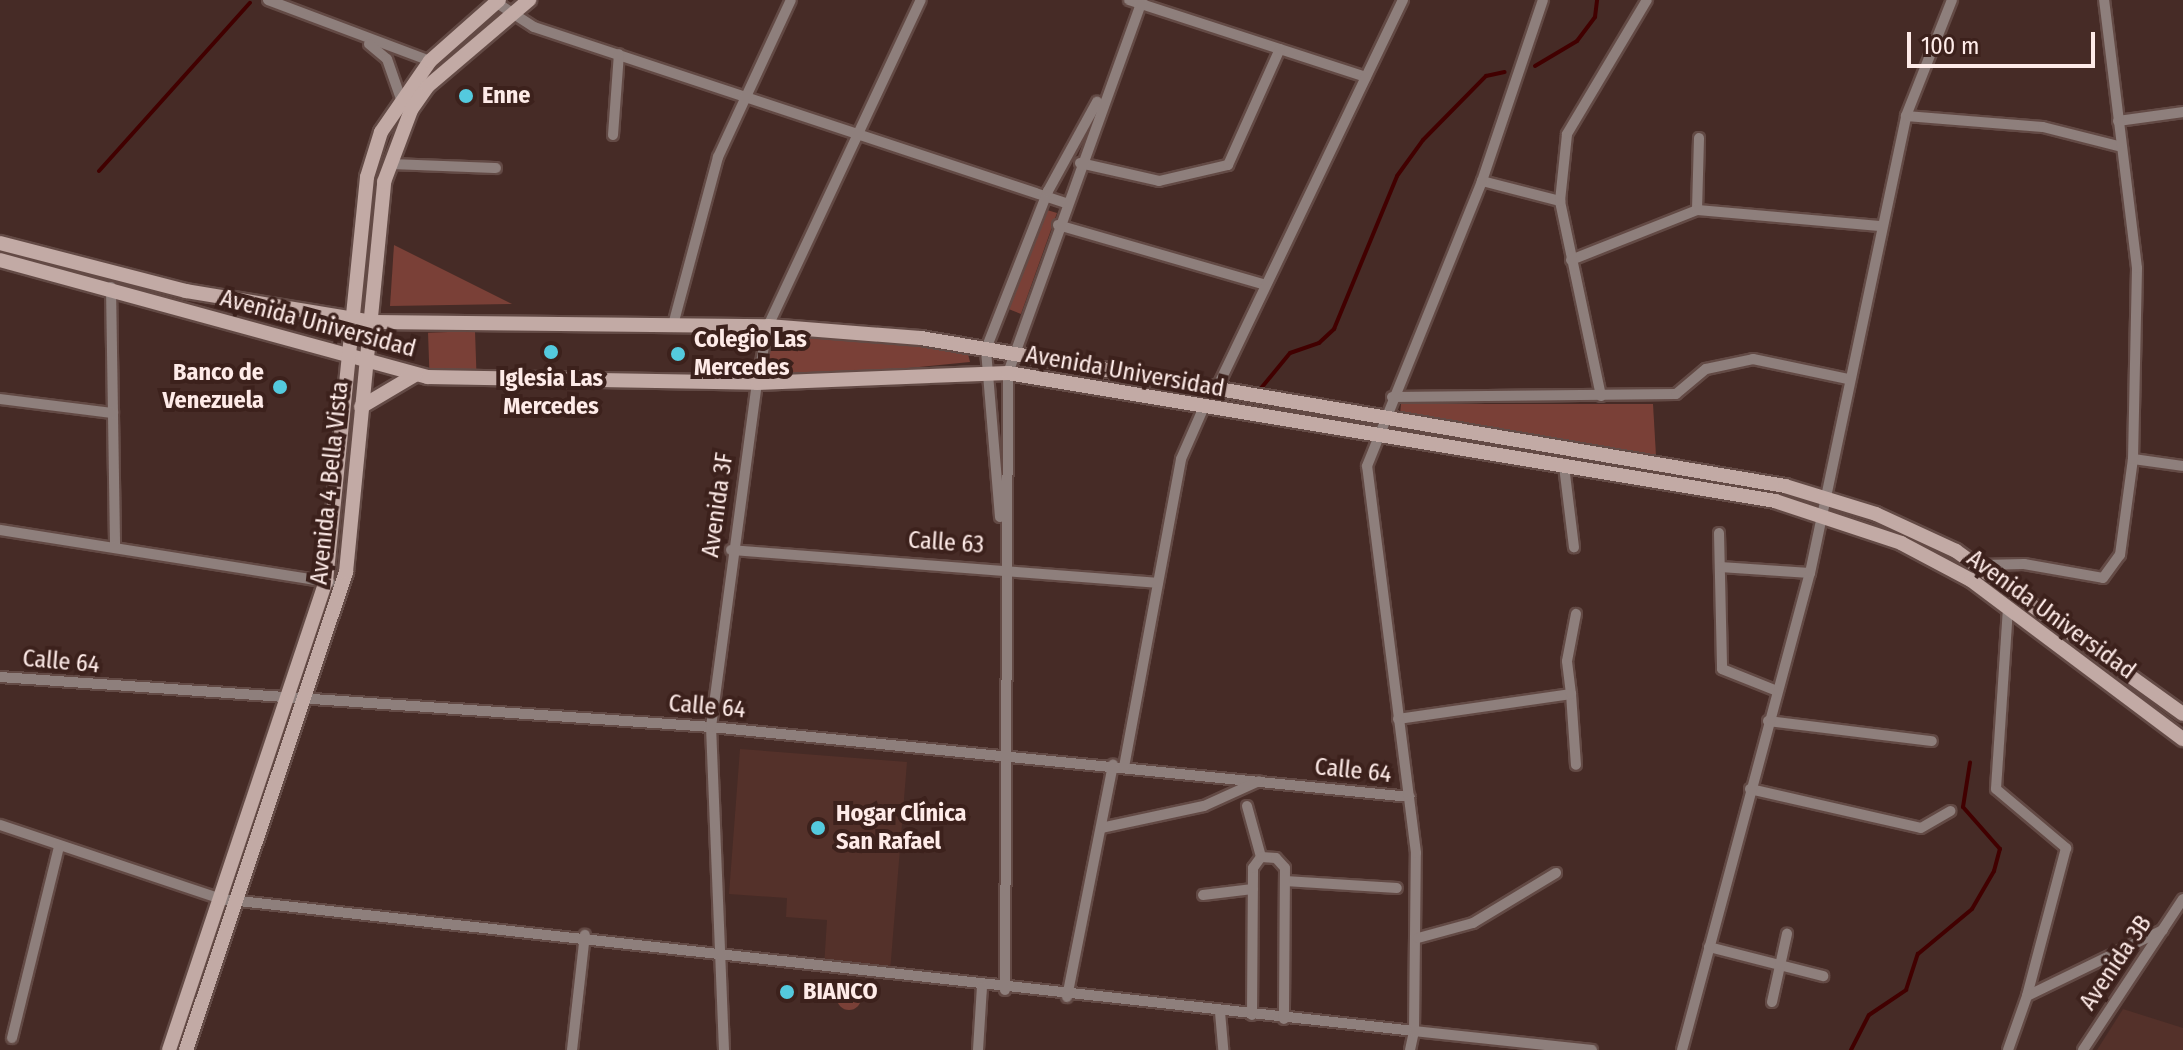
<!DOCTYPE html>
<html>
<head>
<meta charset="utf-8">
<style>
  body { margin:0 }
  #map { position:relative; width:2183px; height:1050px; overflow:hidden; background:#462b26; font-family:"Fira Sans Condensed",sans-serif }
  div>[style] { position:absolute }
  .built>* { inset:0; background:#54312a }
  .green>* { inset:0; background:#7a4037; transform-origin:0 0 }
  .round { border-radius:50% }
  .stream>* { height:4px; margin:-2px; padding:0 2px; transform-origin:2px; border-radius:2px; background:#410000 }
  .roads { filter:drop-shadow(2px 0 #634a45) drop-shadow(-2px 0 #634a45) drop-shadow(0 2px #634a45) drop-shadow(0 -2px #634a45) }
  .street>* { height:10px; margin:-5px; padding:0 5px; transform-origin:5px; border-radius:5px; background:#8e7f7c }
  .secondary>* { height:14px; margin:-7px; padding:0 7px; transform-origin:7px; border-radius:7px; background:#c2aaa5 }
  .dots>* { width:22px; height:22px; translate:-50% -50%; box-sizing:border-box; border:4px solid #3c211c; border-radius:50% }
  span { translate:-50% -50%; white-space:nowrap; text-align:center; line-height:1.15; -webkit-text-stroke:8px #3c211c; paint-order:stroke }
  .poi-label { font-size:24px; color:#feebe8; font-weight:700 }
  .left { translate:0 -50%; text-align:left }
  .right { translate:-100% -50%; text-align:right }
  .street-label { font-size:24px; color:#feebe8 }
  .scale { position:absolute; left:1907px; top:32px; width:188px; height:36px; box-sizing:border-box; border:4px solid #feebe8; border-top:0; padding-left:10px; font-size:24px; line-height:28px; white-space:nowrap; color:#feebe8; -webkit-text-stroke:6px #3c211c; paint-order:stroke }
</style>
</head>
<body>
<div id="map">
  <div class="built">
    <div style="clip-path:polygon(740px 749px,907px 762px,890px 972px,824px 967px,827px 920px,786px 917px,787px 898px,729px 894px)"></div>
    <div style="clip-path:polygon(2123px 1009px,2183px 1028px,2183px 1050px,2097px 1050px)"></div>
  </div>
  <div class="green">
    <div style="clip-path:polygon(1047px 210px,1057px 213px,1021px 314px,1006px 308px)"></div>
    <div style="clip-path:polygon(394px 245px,512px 304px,390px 306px)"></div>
    <div style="clip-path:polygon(768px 326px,967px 350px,970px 362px,757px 383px)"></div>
    <div style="left:475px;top:331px;width:38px;height:47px;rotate:88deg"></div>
    <div style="clip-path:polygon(1401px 404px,1653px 404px,1656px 456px,1400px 415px)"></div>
    <div class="round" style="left:837px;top:986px;width:24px;height:24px"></div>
  </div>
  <div class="stream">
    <div style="left:1535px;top:66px;width:49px;rotate:-30.8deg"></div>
    <div style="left:1577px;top:41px;width:30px;rotate:-53deg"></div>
    <div style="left:1595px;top:17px;width:17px;rotate:-83deg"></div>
    <div style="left:99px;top:171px;width:226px;rotate:-48.1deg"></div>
    <div style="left:1262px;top:387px;width:44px;rotate:-50.5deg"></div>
    <div style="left:1290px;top:353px;width:31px;rotate:-19deg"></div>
    <div style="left:1319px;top:343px;width:21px;rotate:-43deg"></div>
    <div style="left:1334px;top:329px;width:165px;rotate:-67.6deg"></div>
    <div style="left:1397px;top:176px;width:44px;rotate:-54.2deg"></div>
    <div style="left:1423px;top:140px;width:90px;rotate:-45.5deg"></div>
    <div style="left:1486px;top:76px;width:19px;rotate:-12deg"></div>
    <div style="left:1851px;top:1050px;width:39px;rotate:-63deg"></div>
    <div style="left:1869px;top:1015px;width:45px;rotate:-34deg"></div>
    <div style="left:1906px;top:990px;width:38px;rotate:-72deg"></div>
    <div style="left:1918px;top:954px;width:70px;rotate:-39.8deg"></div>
    <div style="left:1972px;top:909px;width:44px;rotate:-59.9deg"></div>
    <div style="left:1994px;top:871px;width:23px;rotate:-75deg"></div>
    <div style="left:2000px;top:849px;width:56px;rotate:-131.4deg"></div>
    <div style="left:1963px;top:807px;width:45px;rotate:-81deg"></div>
  </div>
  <div class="roads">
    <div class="street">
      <div style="left:268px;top:0;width:173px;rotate:20.6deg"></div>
      <div style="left:1129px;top:0;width:249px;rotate:18deg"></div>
      <div style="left:497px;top:3px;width:44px;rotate:33deg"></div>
      <div style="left:534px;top:27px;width:560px;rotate:18.31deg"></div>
      <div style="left:369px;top:44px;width:23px;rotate:40deg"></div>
      <div style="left:387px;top:59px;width:42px;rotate:70.7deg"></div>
      <div style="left:1906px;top:116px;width:137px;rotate:4.6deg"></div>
      <div style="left:2043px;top:127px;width:81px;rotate:14.2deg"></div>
      <div style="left:2118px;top:121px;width:66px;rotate:-7.9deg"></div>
      <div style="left:613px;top:135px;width:81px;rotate:-85.8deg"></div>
      <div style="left:1080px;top:163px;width:81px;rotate:12.8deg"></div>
      <div style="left:1159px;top:181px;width:71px;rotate:-13.1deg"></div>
      <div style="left:1228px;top:165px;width:127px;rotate:-65.9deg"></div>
      <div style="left:390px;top:164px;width:106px;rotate:2.2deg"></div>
      <div style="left:1482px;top:181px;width:81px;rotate:14.4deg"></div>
      <div style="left:1697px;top:210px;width:72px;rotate:-88.4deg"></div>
      <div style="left:1058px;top:225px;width:216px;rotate:16.1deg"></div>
      <div style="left:1571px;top:260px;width:136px;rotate:-21.6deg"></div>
      <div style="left:1697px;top:210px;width:184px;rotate:5deg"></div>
      <div style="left:111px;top:287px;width:260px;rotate:89.1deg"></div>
      <div style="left:673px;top:325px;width:174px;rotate:-75deg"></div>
      <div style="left:718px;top:157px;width:173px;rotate:-65.1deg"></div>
      <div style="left:1216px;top:390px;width:433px;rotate:-64.4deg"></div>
      <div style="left:1601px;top:396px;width:199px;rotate:-101.9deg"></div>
      <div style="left:1560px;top:201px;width:67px;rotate:-84deg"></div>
      <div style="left:1567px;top:134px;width:156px;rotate:-59.2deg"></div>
      <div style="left:1392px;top:397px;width:284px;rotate:-0.6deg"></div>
      <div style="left:1676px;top:394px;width:39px;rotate:-40deg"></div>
      <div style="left:1706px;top:369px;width:48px;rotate:-12deg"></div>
      <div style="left:1753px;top:359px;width:97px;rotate:11.9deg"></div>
      <div style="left:0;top:399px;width:114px;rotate:7.1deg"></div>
      <div style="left:2133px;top:459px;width:50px;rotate:8deg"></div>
      <div style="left:1564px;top:466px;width:82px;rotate:83deg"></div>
      <div style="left:1000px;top:517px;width:169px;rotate:-94.8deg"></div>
      <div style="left:986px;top:349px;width:170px;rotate:-68.6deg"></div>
      <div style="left:1048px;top:191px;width:102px;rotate:-61.2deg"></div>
      <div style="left:0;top:530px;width:334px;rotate:9deg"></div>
      <div style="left:1719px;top:533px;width:136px;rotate:88.7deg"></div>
      <div style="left:1722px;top:669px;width:59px;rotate:21.8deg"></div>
      <div style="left:731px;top:550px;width:428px;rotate:4.4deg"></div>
      <div style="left:1982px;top:565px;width:42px;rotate:-1.4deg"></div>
      <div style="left:2024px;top:564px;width:80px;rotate:10deg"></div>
      <div style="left:2103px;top:578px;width:29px;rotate:-54deg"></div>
      <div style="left:2120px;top:555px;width:97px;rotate:-82.3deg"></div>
      <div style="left:2133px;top:459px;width:191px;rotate:-88.8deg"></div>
      <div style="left:2137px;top:268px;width:270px;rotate:-97deg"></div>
      <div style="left:1720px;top:567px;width:90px;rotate:3.8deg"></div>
      <div style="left:2008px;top:608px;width:181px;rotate:93.8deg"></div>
      <div style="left:1996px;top:789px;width:92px;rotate:40.1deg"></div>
      <div style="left:2066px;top:848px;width:153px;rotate:104.8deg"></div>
      <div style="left:0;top:677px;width:713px;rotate:4.02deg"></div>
      <div style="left:711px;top:727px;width:702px;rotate:5.72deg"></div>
      <div style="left:1571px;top:694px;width:71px;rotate:86deg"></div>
      <div style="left:1398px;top:719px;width:175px;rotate:-8.2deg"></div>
      <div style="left:1571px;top:694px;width:33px;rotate:-97deg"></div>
      <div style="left:1567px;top:661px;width:48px;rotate:-79.2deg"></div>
      <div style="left:1768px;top:721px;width:165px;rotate:7deg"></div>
      <div style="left:1124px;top:767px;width:313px;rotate:-79.5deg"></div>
      <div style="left:1181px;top:459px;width:55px;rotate:-66.3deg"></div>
      <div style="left:1750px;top:789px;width:175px;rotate:12.8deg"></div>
      <div style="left:1921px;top:828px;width:34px;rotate:-30deg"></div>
      <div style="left:1247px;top:806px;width:53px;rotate:74.6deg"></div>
      <div style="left:0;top:825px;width:233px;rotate:18.5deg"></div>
      <div style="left:221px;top:899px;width:1200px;rotate:6.31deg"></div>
      <div style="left:1414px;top:1031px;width:178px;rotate:-89.4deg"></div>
      <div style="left:1416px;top:853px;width:390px;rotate:-97.2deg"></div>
      <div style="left:1367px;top:466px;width:307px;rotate:-68deg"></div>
      <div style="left:1482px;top:181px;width:191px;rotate:-71.4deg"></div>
      <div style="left:1101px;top:828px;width:105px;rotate:-12.1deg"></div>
      <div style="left:1204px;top:806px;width:60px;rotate:-24.4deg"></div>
      <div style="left:1285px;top:881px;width:112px;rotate:3.6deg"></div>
      <div style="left:1203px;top:895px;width:50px;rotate:-6.8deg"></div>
      <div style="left:1418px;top:938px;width:57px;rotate:-15.3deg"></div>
      <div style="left:1473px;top:923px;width:97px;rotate:-31.1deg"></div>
      <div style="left:1709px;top:947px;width:118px;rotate:14.3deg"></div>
      <div style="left:1005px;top:990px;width:617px;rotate:-89.72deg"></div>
      <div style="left:1008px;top:373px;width:396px;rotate:-70.2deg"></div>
      <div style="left:1067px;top:997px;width:237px;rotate:-78.8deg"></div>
      <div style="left:1772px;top:1002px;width:70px;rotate:-77.6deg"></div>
      <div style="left:1220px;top:1012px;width:38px;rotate:85deg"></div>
      <div style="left:1252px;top:1015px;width:147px;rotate:-89.6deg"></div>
      <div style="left:1253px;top:868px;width:14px;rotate:-54deg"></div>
      <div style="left:1261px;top:857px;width:15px;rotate:4deg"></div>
      <div style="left:1276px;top:858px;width:13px;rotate:48deg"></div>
      <div style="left:1285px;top:868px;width:151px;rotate:90.4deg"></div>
      <div style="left:12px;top:1038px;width:198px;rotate:-76.2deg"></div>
      <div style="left:572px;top:1050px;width:116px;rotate:-83.6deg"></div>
      <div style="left:724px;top:1050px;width:323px;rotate:-92.3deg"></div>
      <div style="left:711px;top:727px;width:347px;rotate:-82.4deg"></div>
      <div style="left:757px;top:383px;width:58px;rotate:-79.1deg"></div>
      <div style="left:768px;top:326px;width:360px;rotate:-64.9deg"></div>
      <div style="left:978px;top:1050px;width:63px;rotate:-86.4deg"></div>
      <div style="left:1410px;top:1050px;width:19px;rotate:-78deg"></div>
      <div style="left:1414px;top:1031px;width:179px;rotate:6.1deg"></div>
      <div style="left:1682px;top:1050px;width:494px;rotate:-75deg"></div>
      <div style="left:1810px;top:573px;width:467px;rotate:-78.1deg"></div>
      <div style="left:1906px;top:116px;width:125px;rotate:-68.4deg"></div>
      <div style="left:2008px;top:1050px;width:57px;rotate:-70.6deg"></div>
      <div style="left:2027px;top:996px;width:151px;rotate:-25.9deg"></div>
      <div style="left:2083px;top:1050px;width:181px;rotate:-56.5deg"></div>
    </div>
    <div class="secondary">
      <div style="left:0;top:243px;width:192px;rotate:14.5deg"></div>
      <div style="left:186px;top:291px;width:191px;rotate:9.4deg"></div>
      <div style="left:374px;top:322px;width:394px;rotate:0.6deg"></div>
      <div style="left:768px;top:326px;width:153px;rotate:4.5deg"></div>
      <div style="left:921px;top:338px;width:877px;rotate:9.72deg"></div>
      <div style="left:1785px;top:486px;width:95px;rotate:17.1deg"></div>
      <div style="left:1876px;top:514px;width:88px;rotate:24.8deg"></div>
      <div style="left:1956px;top:551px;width:279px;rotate:35.7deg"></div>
      <div style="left:0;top:260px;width:443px;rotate:15.3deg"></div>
      <div style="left:427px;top:377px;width:330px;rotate:1deg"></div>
      <div style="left:757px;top:383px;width:251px;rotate:-2.3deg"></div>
      <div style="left:1008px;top:373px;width:778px;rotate:9.47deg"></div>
      <div style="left:1775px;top:501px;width:133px;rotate:18.4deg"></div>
      <div style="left:1901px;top:543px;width:79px;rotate:27.9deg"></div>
      <div style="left:1971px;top:580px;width:265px;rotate:36.9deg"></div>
      <div style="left:361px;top:407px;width:63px;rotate:-30.7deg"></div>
      <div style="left:169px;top:1050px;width:495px;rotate:-71.5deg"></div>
      <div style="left:326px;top:581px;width:406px;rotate:-84.2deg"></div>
      <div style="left:367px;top:177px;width:47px;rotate:-72.7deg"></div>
      <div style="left:381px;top:132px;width:86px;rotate:-55.4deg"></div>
      <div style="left:430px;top:61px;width:92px;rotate:-41.5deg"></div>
      <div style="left:186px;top:1050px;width:504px;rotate:-71.49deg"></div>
      <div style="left:346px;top:572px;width:392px;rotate:-84.4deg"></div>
      <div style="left:384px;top:182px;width:77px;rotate:-69.4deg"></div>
      <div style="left:411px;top:110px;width:29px;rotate:-55deg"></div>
      <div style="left:428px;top:86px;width:133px;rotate:-40.4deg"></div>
    </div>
  </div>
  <div class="dots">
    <div style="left:466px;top:96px;background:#54cade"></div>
    <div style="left:551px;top:352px;background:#54cade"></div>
    <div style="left:678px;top:354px;background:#54cade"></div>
    <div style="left:280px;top:387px;background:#54cade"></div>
    <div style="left:818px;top:828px;background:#54cade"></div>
    <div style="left:787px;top:992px;background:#54cade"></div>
  </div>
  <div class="poi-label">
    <span class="left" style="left:482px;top:96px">Enne</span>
    <span class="left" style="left:694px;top:354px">Colegio Las<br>Mercedes</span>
    <span class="right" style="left:264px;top:387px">Banco de<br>Venezuela</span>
    <span style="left:551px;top:393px">Iglesia Las<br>Mercedes</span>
    <span class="left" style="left:836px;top:828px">Hogar Clínica<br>San Rafael</span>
    <span class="left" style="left:803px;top:992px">BIANCO</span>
  </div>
  <div class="street-label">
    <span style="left:318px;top:324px;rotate:15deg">Avenida Universidad</span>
    <span style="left:1125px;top:372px;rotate:10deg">Avenida Universidad</span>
    <span style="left:330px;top:483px;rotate:-84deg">Avenida 4 Bella Vista</span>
    <span style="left:718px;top:505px;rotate:-82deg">Avenida 3F</span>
    <span style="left:946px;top:543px;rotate:4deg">Calle 63</span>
    <span style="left:2051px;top:615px;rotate:36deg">Avenida Universidad</span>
    <span style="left:61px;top:662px;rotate:5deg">Calle 64</span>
    <span style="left:707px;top:707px;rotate:5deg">Calle 64</span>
    <span style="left:1353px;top:771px;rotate:6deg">Calle 64</span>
    <span style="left:2116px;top:963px;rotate:-56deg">Avenida 3B</span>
  </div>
  <div class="scale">100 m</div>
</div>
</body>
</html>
